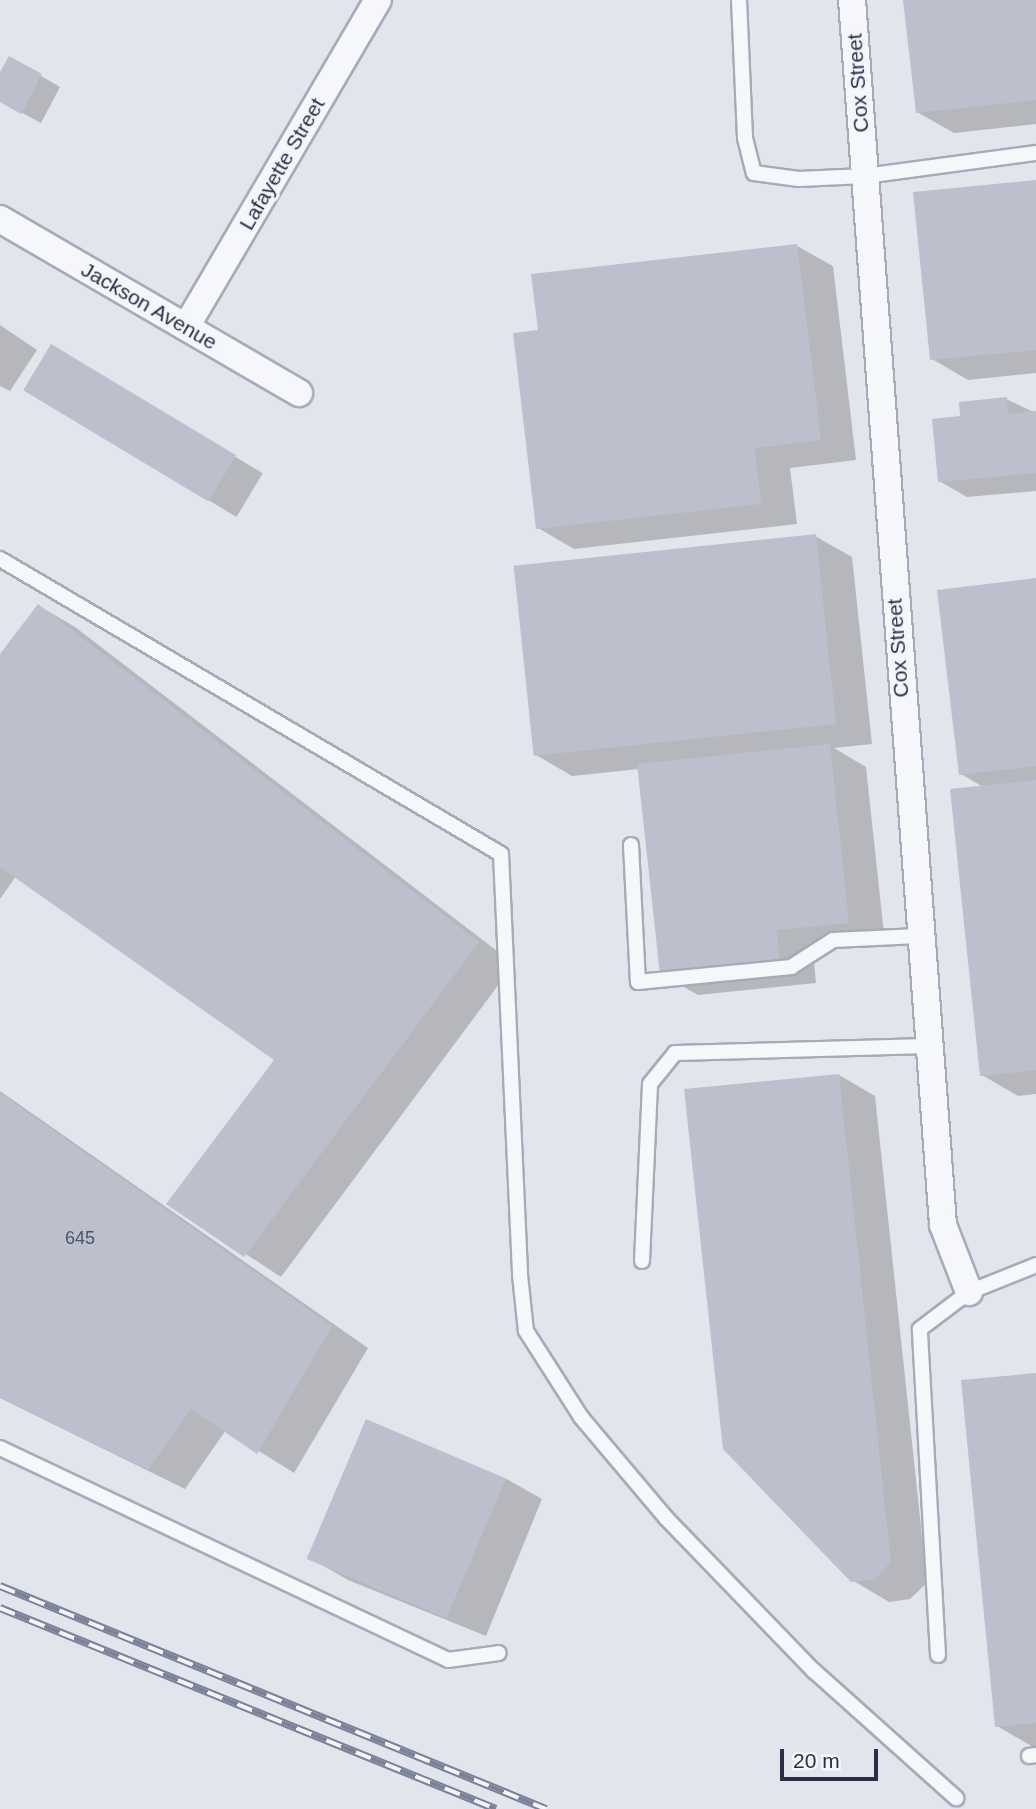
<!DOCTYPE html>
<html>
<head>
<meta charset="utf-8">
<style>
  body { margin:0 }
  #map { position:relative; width:1036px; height:1809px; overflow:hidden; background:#e3e5ed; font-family:Helvetica,sans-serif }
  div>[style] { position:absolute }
  .shadow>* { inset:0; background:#0003; transform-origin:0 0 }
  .building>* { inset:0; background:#bcc0cd; transform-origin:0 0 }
  .roads { filter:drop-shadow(2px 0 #a7abb8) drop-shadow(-2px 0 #a7abb8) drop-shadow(0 2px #a7abb8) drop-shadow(0 -2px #a7abb8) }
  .lane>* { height:14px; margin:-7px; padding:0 7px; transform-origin:7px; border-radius:7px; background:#f6f7fa }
  .street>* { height:26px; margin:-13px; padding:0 13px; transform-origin:13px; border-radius:13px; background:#f6f7fa }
  .rail>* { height:8px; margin-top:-4px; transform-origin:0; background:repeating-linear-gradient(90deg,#f3f5f9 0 16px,#7a8198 0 32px); box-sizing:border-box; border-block:2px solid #7a8198 }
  span { translate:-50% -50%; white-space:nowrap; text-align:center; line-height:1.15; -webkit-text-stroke:6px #f3f5f9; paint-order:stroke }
  .number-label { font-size:18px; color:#4d5368 }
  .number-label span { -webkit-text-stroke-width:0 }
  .street-label { font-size:21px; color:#282f47 }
  .scale { position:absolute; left:780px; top:1749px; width:98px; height:32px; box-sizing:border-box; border:4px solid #282f47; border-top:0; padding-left:9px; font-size:21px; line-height:24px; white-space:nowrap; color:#282f47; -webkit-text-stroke:5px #f3f5f9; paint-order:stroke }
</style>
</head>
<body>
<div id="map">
  <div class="shadow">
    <div style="clip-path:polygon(905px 0,1036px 0,1036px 124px,954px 133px,917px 112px)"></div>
    <div style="clip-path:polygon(10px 58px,60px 87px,41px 123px,0 101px,0 76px)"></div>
    <div style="clip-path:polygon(1036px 182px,1036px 373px,968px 380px,932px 359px)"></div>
    <div style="clip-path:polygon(797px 246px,833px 266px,856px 460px,790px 468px,797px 524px,574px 549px,538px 528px,540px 332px)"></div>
    <div style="clip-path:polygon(0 325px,37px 350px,10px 391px,0 386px)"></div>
    <div style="left:51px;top:346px;width:247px;height:51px;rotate:31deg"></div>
    <div style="clip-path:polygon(1006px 399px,1036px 413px,1036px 491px,967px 497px,939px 481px)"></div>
    <div style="clip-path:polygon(815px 536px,852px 557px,872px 744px,834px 748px,866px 767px,885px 943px,813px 950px,816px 983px,698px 995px,661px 974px,639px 769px,572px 776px,536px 755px)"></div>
    <div style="clip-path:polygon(1036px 580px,1036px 1094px,1018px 1096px,982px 1075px,983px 787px,961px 774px)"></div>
    <div style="clip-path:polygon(39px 606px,75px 627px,514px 964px,281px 1277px,168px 1203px,276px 1060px,16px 876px,0 899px,0 657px)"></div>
    <div style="clip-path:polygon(839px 1075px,875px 1096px,927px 1583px,910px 1599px,889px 1602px,852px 1580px)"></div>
    <div style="clip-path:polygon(0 1091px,368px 1348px,294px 1473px,226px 1430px,185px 1489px,0 1398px)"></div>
    <div style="clip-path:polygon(1036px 1375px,1036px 1747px,1033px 1747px,997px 1726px)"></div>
    <div style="clip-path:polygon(505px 1478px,542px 1499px,486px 1636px,348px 1580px,312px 1559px)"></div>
  </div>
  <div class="building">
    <div style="clip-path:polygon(903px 0,1036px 0,1036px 100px,916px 113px)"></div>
    <div style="clip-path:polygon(9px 56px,42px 74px,21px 114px,0 102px,0 72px)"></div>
    <div style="clip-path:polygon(1036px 180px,1036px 350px,930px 360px,913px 192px)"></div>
    <div style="clip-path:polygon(797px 244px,821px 440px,755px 448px,761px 504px,536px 529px,513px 333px,538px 330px,531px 274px)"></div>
    <div style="left:51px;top:344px;width:216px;height:54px;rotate:31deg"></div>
    <div style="clip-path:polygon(1007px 397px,1008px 414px,1036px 411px,1036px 473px,938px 482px,932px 419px,960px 416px,959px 402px)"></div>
    <div style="left:816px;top:534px;width:191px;height:304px;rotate:84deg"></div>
    <div style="clip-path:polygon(1036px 578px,1036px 766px,959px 775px,937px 590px)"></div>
    <div style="clip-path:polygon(38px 604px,479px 942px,244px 1257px,166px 1204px,274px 1060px,0 867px,0 654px)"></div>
    <div style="clip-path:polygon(830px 744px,849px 923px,777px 930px,780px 963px,660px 975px,637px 764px)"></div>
    <div style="clip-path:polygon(1036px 780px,1036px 1070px,980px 1076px,950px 789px)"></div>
    <div style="clip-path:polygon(839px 1074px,891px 1562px,874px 1580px,851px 1582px,723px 1449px,684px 1089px)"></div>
    <div style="clip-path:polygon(0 1093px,332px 1326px,257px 1454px,191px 1409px,148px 1470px,0 1397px)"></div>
    <div style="clip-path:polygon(1036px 1373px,1036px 1723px,995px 1727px,961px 1380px)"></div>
    <div style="left:366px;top:1419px;width:152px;height:152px;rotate:23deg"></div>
  </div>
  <div class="roads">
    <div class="lane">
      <div style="left:739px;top:0;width:138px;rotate:87.5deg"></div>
      <div style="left:745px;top:138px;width:36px;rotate:76deg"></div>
      <div style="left:754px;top:173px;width:45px;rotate:7.6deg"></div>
      <div style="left:799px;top:179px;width:66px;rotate:-2.6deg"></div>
      <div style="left:865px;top:176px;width:173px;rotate:-7.7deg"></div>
      <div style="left:0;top:559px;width:581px;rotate:30.49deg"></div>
      <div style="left:501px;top:854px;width:421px;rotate:87.4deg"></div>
      <div style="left:520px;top:1275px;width:56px;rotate:83.9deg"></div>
      <div style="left:526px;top:1331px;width:102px;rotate:57.4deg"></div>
      <div style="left:581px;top:1417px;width:132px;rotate:49.9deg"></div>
      <div style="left:666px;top:1518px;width:213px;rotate:46deg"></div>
      <div style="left:814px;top:1671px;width:191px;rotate:41.8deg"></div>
      <div style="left:631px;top:845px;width:137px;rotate:87.1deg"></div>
      <div style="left:638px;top:982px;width:154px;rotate:-5.6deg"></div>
      <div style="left:791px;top:967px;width:50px;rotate:-32.7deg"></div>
      <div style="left:833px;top:940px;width:86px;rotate:-2.7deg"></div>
      <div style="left:642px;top:1261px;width:177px;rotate:-87.4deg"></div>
      <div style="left:650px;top:1084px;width:40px;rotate:-51deg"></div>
      <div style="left:675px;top:1053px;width:254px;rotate:-1.6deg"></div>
      <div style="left:0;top:1448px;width:496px;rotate:25.3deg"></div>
      <div style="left:448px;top:1660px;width:51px;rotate:-7.8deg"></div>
      <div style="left:938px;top:1655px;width:326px;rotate:-93.2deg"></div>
      <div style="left:920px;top:1329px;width:61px;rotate:-37.1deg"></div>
      <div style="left:969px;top:1292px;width:72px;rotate:-21.9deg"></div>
      <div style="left:1029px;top:1756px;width:7px;rotate:-8deg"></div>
    </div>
    <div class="street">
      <div style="left:852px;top:0;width:1228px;rotate:85.75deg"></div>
      <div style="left:943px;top:1225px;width:72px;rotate:68.8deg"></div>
      <div style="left:0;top:219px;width:346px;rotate:30.2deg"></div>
      <div style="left:186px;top:327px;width:379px;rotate:-59.6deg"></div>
    </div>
  </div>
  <div class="rail">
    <div style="left:0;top:1586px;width:590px;rotate:22.22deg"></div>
    <div style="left:0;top:1608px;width:535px;rotate:22.06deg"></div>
  </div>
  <div class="number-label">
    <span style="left:80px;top:1238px">645</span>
  </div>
  <div class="street-label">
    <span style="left:858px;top:83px;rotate:-94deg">Cox Street</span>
    <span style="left:282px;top:164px;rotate:-60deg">Lafayette Street</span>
    <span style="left:149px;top:306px;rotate:30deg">Jackson Avenue</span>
    <span style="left:898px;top:648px;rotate:-94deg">Cox Street</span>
  </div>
  <div class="scale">20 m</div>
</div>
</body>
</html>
